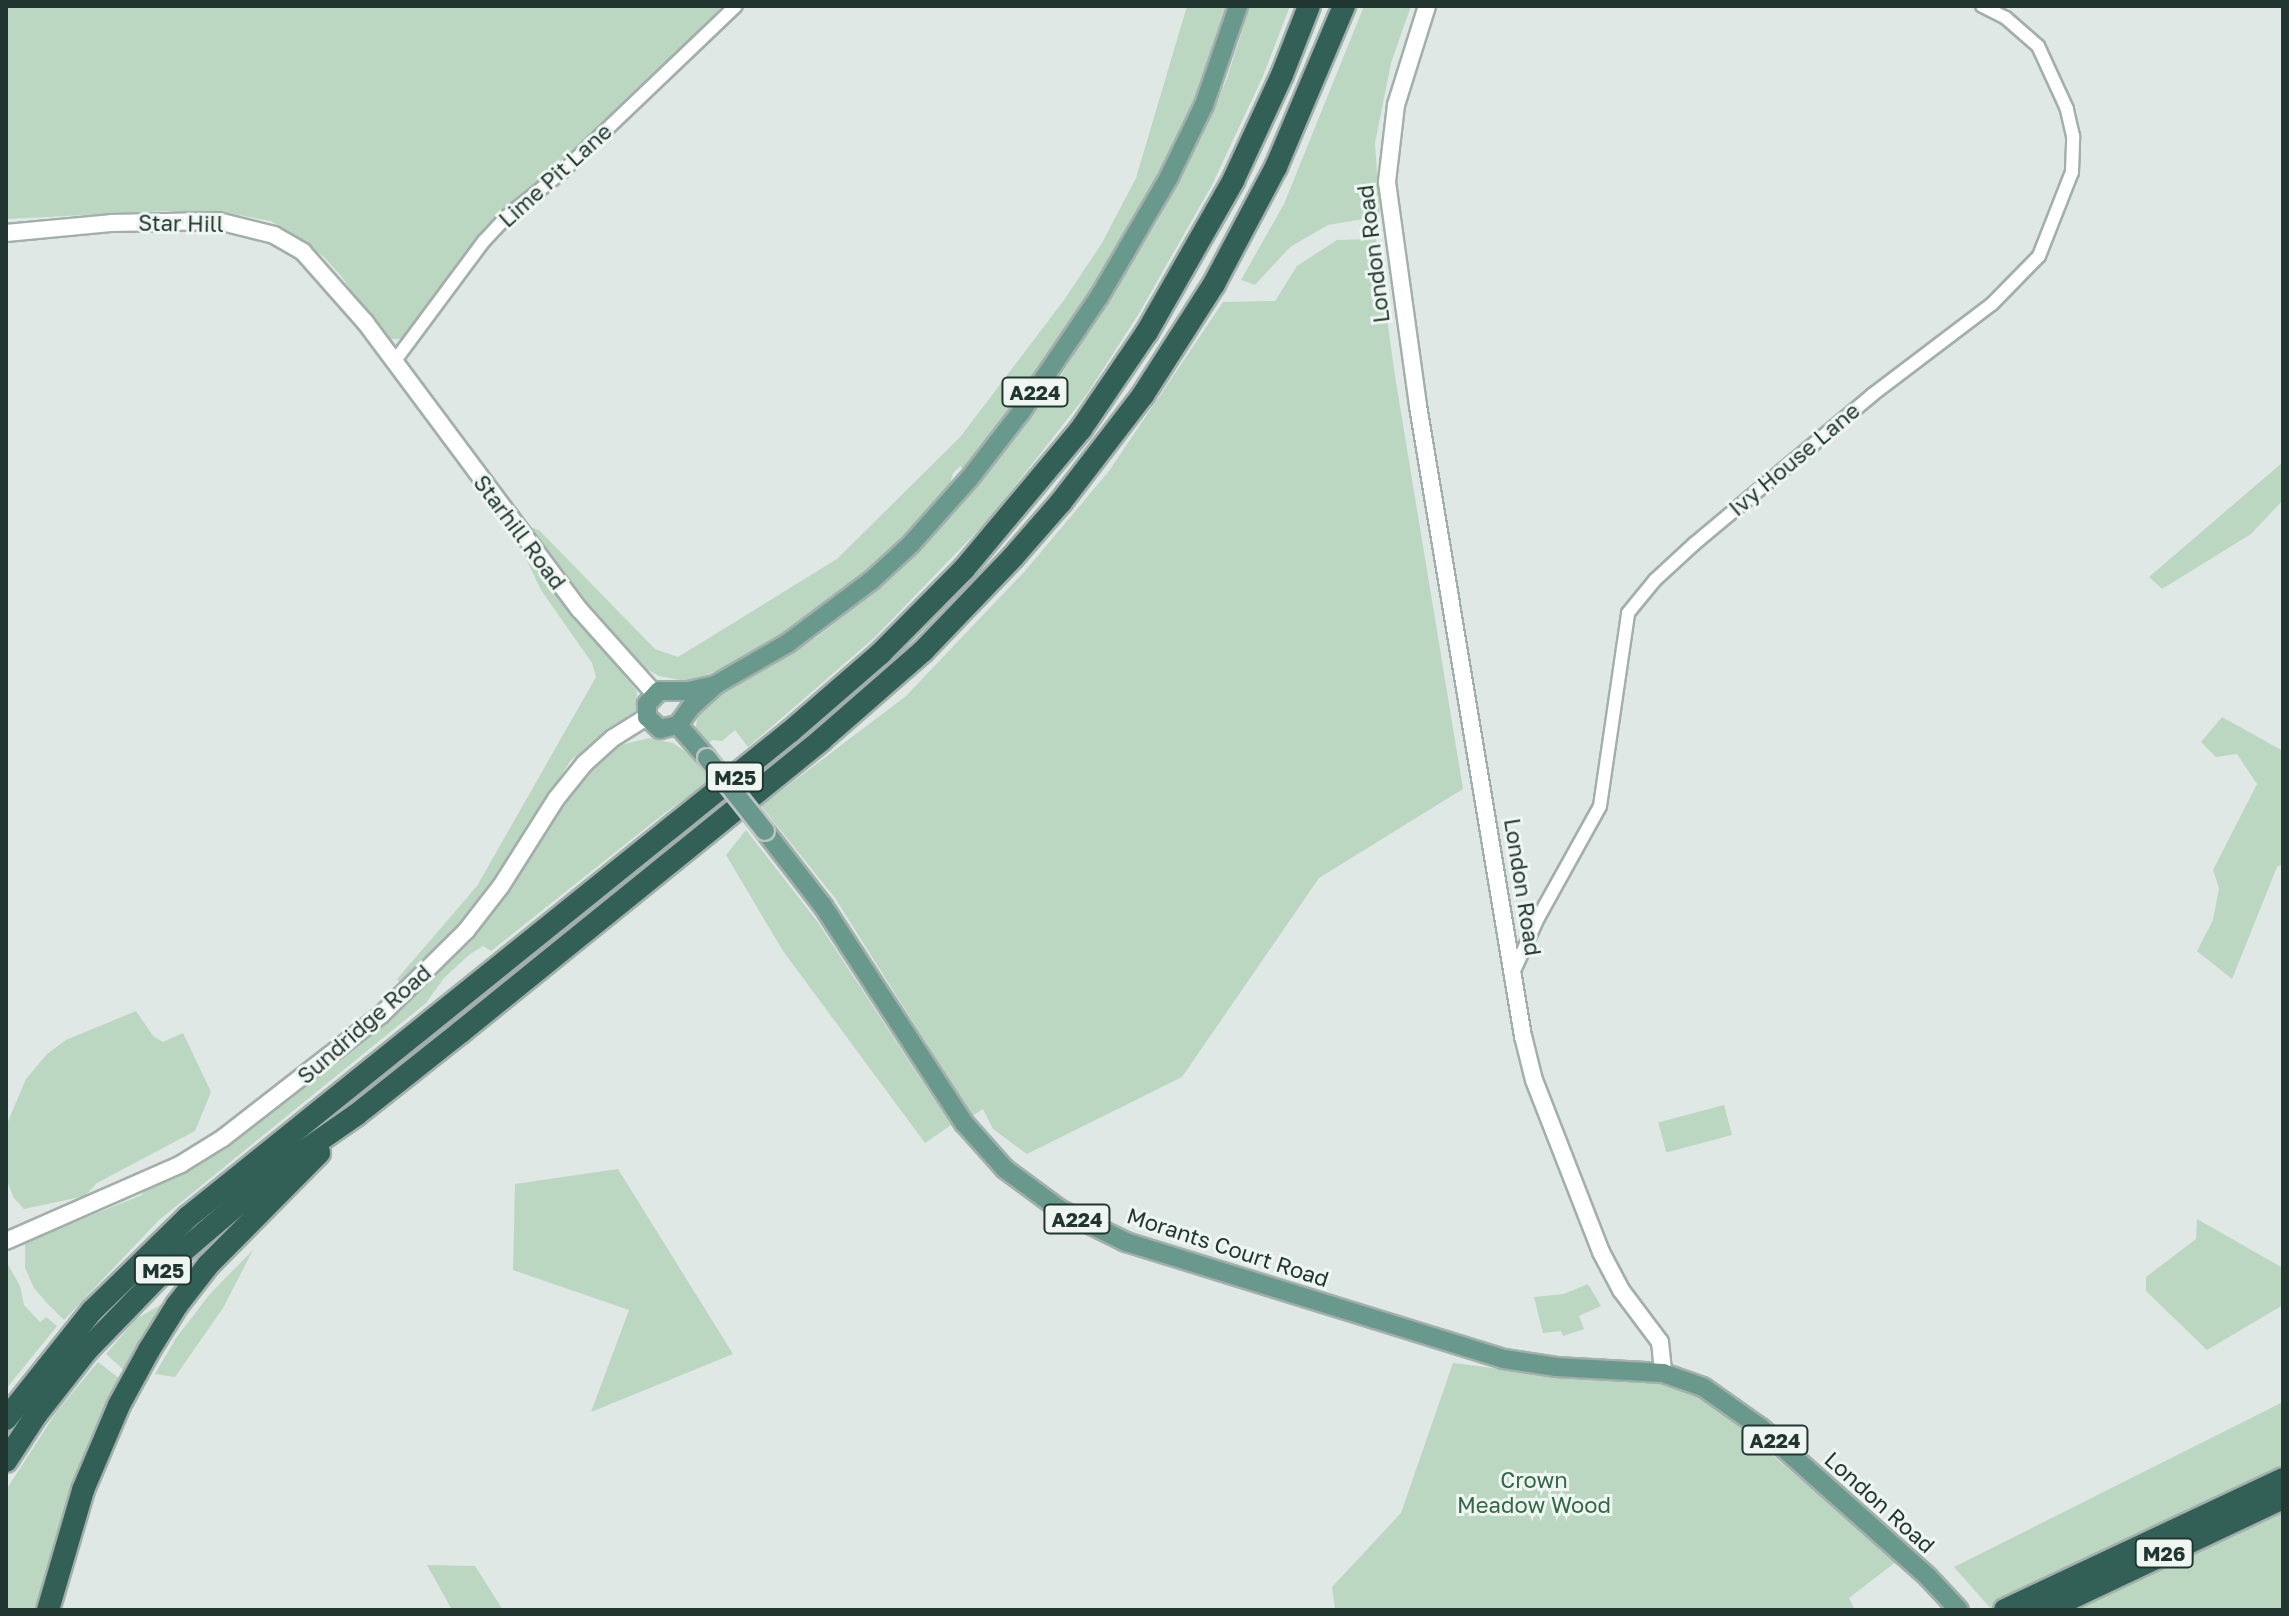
<!DOCTYPE html>
<html>
<head>
<meta charset="utf-8">
<style>
  body { margin:0 }
  #map { position:relative; width:2289px; height:1616px; overflow:hidden; background:#dfe8e4; font-family:"Golos Text",sans-serif }
  div>[style] { position:absolute }
  .green>* { inset:0; background:#bbd7c2; transform-origin:0 0 }
  .roads { filter:drop-shadow(2px 0 #a3afab) drop-shadow(-2px 0 #a3afab) drop-shadow(0 2px #a3afab) drop-shadow(0 -2px #a3afab) }
  .street>* { height:12px; margin:-6px; padding:0 6px; transform-origin:6px; border-radius:6px; background:#fff }
  .secondary>* { height:16px; margin:-8px; padding:0 8px; transform-origin:8px; border-radius:8px; background:#fff }
  .primary>* { height:18px; margin:-9px; padding:0 9px; transform-origin:9px; border-radius:9px; background:#69998c }
  .highway>* { height:22px; margin:-11px; padding:0 11px; transform-origin:11px; border-radius:11px; background:#325f56 }
  .bridges { filter:drop-shadow(2px 0 #bdc3c1) drop-shadow(-2px 0 #bdc3c1) drop-shadow(0 2px #bdc3c1) drop-shadow(0 -2px #bdc3c1) }
  .primary-bridge>* { height:18px; margin:-9px; padding:0 9px; transform-origin:9px; border-radius:9px; background:#69998c }
  span { translate:-50% -50%; white-space:nowrap; text-align:center; line-height:1.15; -webkit-text-stroke:6px #eff6f2; paint-order:stroke }
  .shield-label span { padding:2px 6px; background:#eff6f2; border:2px solid; border-radius:6px; -webkit-text-stroke-width:0 }
  .shield-label { font-size:20px; color:#223631; font-weight:700 }
  .street-label { font-size:22px; color:#223631 }
  .park-label { font-size:22px; color:#326847 }
  .frame { position:absolute; inset:0; border:8px solid #223631; pointer-events:none }
</style>
</head>
<body>
<div id="map">
  <div class="green">
    <div style="clip-path:polygon(6px 6px,723px 6px,585px 142px,496px 217px,480px 234px,416px 322px,402px 339px,391px 339px,380px 334px,342px 277px,323px 256px,271px 221px,227px 213px,167px 211px,6px 219px)"></div>
    <div style="clip-path:polygon(1187px 6px,1228px 6px,1208px 67px,1179px 134px,1152px 189px,1080px 313px,1031px 385px,964px 470px,960px 466px,953px 473px,949px 488px,860px 579px,824px 607px,741px 661px,689px 682px,659px 676px,641px 666px,563px 578px,524px 525px,539px 530px,655px 649px,678px 657px,837px 559px,961px 436px,1064px 300px,1102px 243px,1136px 178px)"></div>
    <div style="clip-path:polygon(1250px 6px,1290px 6px,1263px 76px,1212px 185px,1138px 315px,1087px 394px,989px 519px,874px 638px,748px 747px,735px 730px,722px 741px,712px 740px,707px 745px,695px 730px,700px 706px,817px 637px,884px 584px,958px 509px,1060px 377px,1157px 222px,1206px 127px,1227px 78px)"></div>
    <div style="clip-path:polygon(1364px 6px,1411px 6px,1391px 63px,1375px 143px,1380px 216px,1328px 225px,1290px 247px,1255px 285px,1241px 280px,1284px 204px)"></div>
    <div style="clip-path:polygon(1376px 239px,1395px 376px,1463px 789px,1319px 878px,1182px 1077px,1027px 1154px,993px 1129px,983px 1109px,972px 1116px,835px 898px,761px 806px,906px 696px,1025px 571px,1109px 471px,1223px 302px,1275px 301px,1297px 266px,1337px 240px)"></div>
    <div style="clip-path:polygon(2283px 462px,2283px 500px,2251px 534px,2162px 589px,2149px 577px)"></div>
    <div style="clip-path:polygon(514px 534px,569px 609px,637px 691px,636px 711px,571px 760px,470px 916px,402px 985px,397px 979px,477px 886px,596px 677px,592px 663px,541px 590px)"></div>
    <div style="clip-path:polygon(2222px 717px,2283px 751px,2283px 864px,2277px 867px,2232px 979px,2197px 951px,2213px 920px,2219px 888px,2213px 870px,2257px 784px,2237px 754px,2216px 757px,2201px 742px)"></div>
    <div style="clip-path:polygon(649px 738px,673px 743px,685px 751px,711px 781px,666px 812px,491px 951px,483px 946px,470px 954px,444px 978px,426px 1003px,159px 1220px,64px 1320px,46px 1302px,34px 1288px,25px 1268px,25px 1242px,142px 1195px,144px 1190px,181px 1173px,279px 1106px,408px 1000px,449px 961px,474px 933px,581px 781px,596px 765px,617px 746px)"></div>
    <div style="clip-path:polygon(746px 830px,817px 921px,951px 1125px,925px 1143px,783px 951px,726px 855px)"></div>
    <div style="clip-path:polygon(136px 1011px,153px 1036px,163px 1042px,183px 1033px,211px 1092px,195px 1131px,97px 1183px,85px 1196px,24px 1209px,14px 1198px,6px 1179px,6px 1126px,26px 1079px,47px 1054px,66px 1040px)"></div>
    <div style="left:1724px;top:1105px;width:31px;height:68px;rotate:75deg"></div>
    <div style="clip-path:polygon(618px 1169px,733px 1354px,591px 1412px,629px 1310px,513px 1270px,515px 1184px)"></div>
    <div style="clip-path:polygon(2197px 1219px,2283px 1268px,2283px 1305px,2207px 1350px,2146px 1291px,2146px 1277px,2196px 1239px)"></div>
    <div style="clip-path:polygon(253px 1250px,223px 1308px,175px 1377px,155px 1374px,176px 1338px,210px 1294px)"></div>
    <div style="clip-path:polygon(6px 1261px,20px 1286px,24px 1305px,40px 1322px,46px 1317px,57px 1326px,6px 1389px)"></div>
    <div style="clip-path:polygon(1588px 1284px,1601px 1306px,1579px 1316px,1584px 1329px,1563px 1336px,1561px 1331px,1543px 1333px,1534px 1297px,1564px 1294px)"></div>
    <div style="clip-path:polygon(162px 1304px,147px 1334px,125px 1371px,106px 1354px,136px 1319px)"></div>
    <div style="clip-path:polygon(98px 1362px,120px 1379px,76px 1473px,44px 1577px,38px 1610px,6px 1610px,6px 1490px,57px 1411px)"></div>
    <div style="clip-path:polygon(1453px 1363px,1555px 1376px,1608px 1376px,1672px 1384px,1711px 1403px,1897px 1561px,1849px 1598px,1855px 1610px,1335px 1610px,1332px 1587px,1401px 1513px)"></div>
    <div style="clip-path:polygon(2283px 1402px,2283px 1610px,1992px 1610px,1954px 1567px)"></div>
    <div style="clip-path:polygon(427px 1565px,475px 1566px,503px 1610px,452px 1610px)"></div>
  </div>
  <div class="roads">
    <div class="street">
      <div style="left:394px;top:362px;width:151px;rotate:-53.4deg"></div>
      <div style="left:484px;top:241px;width:33px;rotate:-47deg"></div>
      <div style="left:506px;top:217px;width:72px;rotate:-38.8deg"></div>
      <div style="left:562px;top:172px;width:240px;rotate:-43.7deg"></div>
      <div style="left:1513px;top:973px;width:60px;rotate:-65.6deg"></div>
      <div style="left:1538px;top:918px;width:128px;rotate:-61deg"></div>
      <div style="left:1600px;top:806px;width:195px;rotate:-81.7deg"></div>
      <div style="left:1628px;top:613px;width:43px;rotate:-50.7deg"></div>
      <div style="left:1655px;top:580px;width:53px;rotate:-42.7deg"></div>
      <div style="left:1694px;top:544px;width:232px;rotate:-39.9deg"></div>
      <div style="left:1872px;top:395px;width:151px;rotate:-37.2deg"></div>
      <div style="left:1992px;top:304px;width:67px;rotate:-45.6deg"></div>
      <div style="left:2039px;top:256px;width:90px;rotate:-68.6deg"></div>
      <div style="left:2072px;top:172px;width:36px;rotate:-88deg"></div>
      <div style="left:2073px;top:136px;width:28px;rotate:-103deg"></div>
      <div style="left:2067px;top:109px;width:69px;rotate:-114.7deg"></div>
      <div style="left:2038px;top:46px;width:43px;rotate:-138.8deg"></div>
      <div style="left:2006px;top:18px;width:27px;rotate:-153deg"></div>
    </div>
    <div class="secondary">
      <div style="left:1427px;top:6px;width:104px;rotate:107.4deg"></div>
      <div style="left:1396px;top:105px;width:78px;rotate:96.7deg"></div>
      <div style="left:1387px;top:182px;width:226px;rotate:82.1deg"></div>
      <div style="left:1418px;top:406px;width:639px;rotate:80.54deg"></div>
      <div style="left:1523px;top:1036px;width:45px;rotate:76deg"></div>
      <div style="left:1534px;top:1080px;width:185px;rotate:68.7deg"></div>
      <div style="left:1601px;top:1252px;width:43px;rotate:62.2deg"></div>
      <div style="left:1621px;top:1290px;width:65px;rotate:53.1deg"></div>
      <div style="left:1660px;top:1342px;width:31px;rotate:84deg"></div>
      <div style="left:6px;top:233px;width:105px;rotate:-5.4deg"></div>
      <div style="left:111px;top:223px;width:107px;rotate:-1.1deg"></div>
      <div style="left:218px;top:221px;width:58px;rotate:14deg"></div>
      <div style="left:274px;top:235px;width:34px;rotate:30deg"></div>
      <div style="left:303px;top:252px;width:94px;rotate:48.5deg"></div>
      <div style="left:365px;top:322px;width:358px;rotate:53.3deg"></div>
      <div style="left:579px;top:609px;width:114px;rotate:48.2deg"></div>
      <div style="left:6px;top:1241px;width:191px;rotate:-23.7deg"></div>
      <div style="left:181px;top:1164px;width:49px;rotate:-31.8deg"></div>
      <div style="left:223px;top:1138px;width:200px;rotate:-37.9deg"></div>
      <div style="left:381px;top:1015px;width:120px;rotate:-44.7deg"></div>
      <div style="left:466px;top:931px;width:57px;rotate:-52.1deg"></div>
      <div style="left:501px;top:886px;width:103px;rotate:-57.7deg"></div>
      <div style="left:556px;top:799px;width:45px;rotate:-51.3deg"></div>
      <div style="left:584px;top:764px;width:39px;rotate:-42deg"></div>
      <div style="left:613px;top:738px;width:40px;rotate:-32deg"></div>
    </div>
    <div class="primary">
      <div style="left:715px;top:685px;width:27px;rotate:167deg"></div>
      <div style="left:689px;top:691px;width:30px;rotate:180deg"></div>
      <div style="left:659px;top:691px;width:18px;rotate:133deg"></div>
      <div style="left:647px;top:704px;width:13px;rotate:90deg"></div>
      <div style="left:647px;top:717px;width:18px;rotate:43deg"></div>
      <div style="left:660px;top:729px;width:18px;rotate:-13deg"></div>
      <div style="left:678px;top:725px;width:24px;rotate:-54deg"></div>
      <div style="left:692px;top:706px;width:31px;rotate:-42deg"></div>
      <div style="left:715px;top:685px;width:84px;rotate:-29.9deg"></div>
      <div style="left:788px;top:643px;width:105px;rotate:-36.9deg"></div>
      <div style="left:872px;top:580px;width:53px;rotate:-42.7deg"></div>
      <div style="left:911px;top:544px;width:87px;rotate:-48.3deg"></div>
      <div style="left:969px;top:479px;width:85px;rotate:-52.2deg"></div>
      <div style="left:1021px;top:412px;width:139px;rotate:-55.9deg"></div>
      <div style="left:1099px;top:297px;width:139px;rotate:-59.7deg"></div>
      <div style="left:1169px;top:177px;width:80px;rotate:-64.1deg"></div>
      <div style="left:1204px;top:105px;width:105px;rotate:-71deg"></div>
      <div style="left:678px;top:725px;width:44px;rotate:48.7deg"></div>
      <div style="left:765px;top:831px;width:95px;rotate:52.3deg"></div>
      <div style="left:823px;top:906px;width:259px;rotate:57deg"></div>
      <div style="left:964px;top:1123px;width:62px;rotate:48.3deg"></div>
      <div style="left:1005px;top:1169px;width:67px;rotate:36.5deg"></div>
      <div style="left:1059px;top:1209px;width:75px;rotate:26.2deg"></div>
      <div style="left:1126px;top:1242px;width:396px;rotate:17.2deg"></div>
      <div style="left:1504px;top:1359px;width:53px;rotate:8.7deg"></div>
      <div style="left:1556px;top:1367px;width:107px;rotate:3.2deg"></div>
      <div style="left:1663px;top:1373px;width:42px;rotate:19.3deg"></div>
      <div style="left:1703px;top:1387px;width:71px;rotate:35.3deg"></div>
      <div style="left:1761px;top:1428px;width:224px;rotate:41.7deg"></div>
      <div style="left:1928px;top:1577px;width:45px;rotate:46.8deg"></div>
    </div>
    <div class="highway">
      <div style="left:6px;top:1419px;width:138px;rotate:-51.5deg"></div>
      <div style="left:92px;top:1311px;width:134px;rotate:-44.4deg"></div>
      <div style="left:188px;top:1217px;width:774px;rotate:-38.87deg"></div>
      <div style="left:791px;top:731px;width:119px;rotate:-40.9deg"></div>
      <div style="left:881px;top:653px;width:118px;rotate:-45.3deg"></div>
      <div style="left:964px;top:569px;width:182px;rotate:-50.1deg"></div>
      <div style="left:1081px;top:429px;width:117px;rotate:-55.8deg"></div>
      <div style="left:1147px;top:332px;width:174px;rotate:-60.3deg"></div>
      <div style="left:1233px;top:181px;width:117px;rotate:-65.2deg"></div>
      <div style="left:1282px;top:75px;width:74px;rotate:-68.6deg"></div>
      <div style="left:6px;top:1461px;width:55px;rotate:-56.9deg"></div>
      <div style="left:36px;top:1415px;width:83px;rotate:-51.9deg"></div>
      <div style="left:87px;top:1350px;width:136px;rotate:-45.9deg"></div>
      <div style="left:182px;top:1252px;width:134px;rotate:-40.5deg"></div>
      <div style="left:284px;top:1165px;width:88px;rotate:-34.8deg"></div>
      <div style="left:356px;top:1115px;width:135px;rotate:-38.4deg"></div>
      <div style="left:462px;top:1031px;width:462px;rotate:-39deg"></div>
      <div style="left:821px;top:740px;width:135px;rotate:-41.1deg"></div>
      <div style="left:923px;top:651px;width:130px;rotate:-46.2deg"></div>
      <div style="left:1013px;top:557px;width:73px;rotate:-48.9deg"></div>
      <div style="left:1061px;top:502px;width:135px;rotate:-52.5deg"></div>
      <div style="left:1143px;top:395px;width:132px;rotate:-57.4deg"></div>
      <div style="left:1214px;top:284px;width:132px;rotate:-62.1deg"></div>
      <div style="left:1276px;top:167px;width:175px;rotate:-67.1deg"></div>
      <div style="left:48px;top:1610px;width:125px;rotate:-73.7deg"></div>
      <div style="left:83px;top:1490px;width:92px;rotate:-67deg"></div>
      <div style="left:119px;top:1405px;width:63px;rotate:-61.4deg"></div>
      <div style="left:149px;top:1350px;width:53px;rotate:-58.1deg"></div>
      <div style="left:177px;top:1305px;width:51px;rotate:-52.2deg"></div>
      <div style="left:208px;top:1265px;width:158px;rotate:-45.3deg"></div>
      <div style="left:2005px;top:1610px;width:307px;rotate:-25.2deg"></div>
      <div style="left:2046px;top:1610px;width:262px;rotate:-25.3deg"></div>
    </div>
  </div>
  <div class="bridges">
    <div class="primary-bridge">
      <div style="left:707px;top:758px;width:93px;rotate:51.5deg"></div>
    </div>
  </div>
  <div class="shield-label">
    <span style="left:1035px;top:392px">A224</span>
    <span style="left:735px;top:777px">M25</span>
    <span style="left:1077px;top:1219px">A224</span>
    <span style="left:163px;top:1270px">M25</span>
    <span style="left:1775px;top:1440px">A224</span>
    <span style="left:2164px;top:1553px">M26</span>
  </div>
  <div class="street-label">
    <span style="left:555px;top:175px;rotate:-42deg">Lime Pit Lane</span>
    <span style="left:181px;top:223px;rotate:1deg">Star Hill</span>
    <span style="left:1373px;top:254px;rotate:-97deg">London Road</span>
    <span style="left:1794px;top:459px;rotate:-40deg">Ivy House Lane</span>
    <span style="left:520px;top:532px;rotate:53deg">Starhill Road</span>
    <span style="left:1523px;top:887px;rotate:81deg">London Road</span>
    <span style="left:364px;top:1024px;rotate:-41deg">Sundridge Road</span>
    <span style="left:1228px;top:1247px;rotate:18deg">Morants Court Road</span>
    <span style="left:1880px;top:1502px;rotate:42deg">London Road</span>
  </div>
  <div class="park-label">
    <span style="left:1534px;top:1492px">Crown<br>Meadow Wood</span>
  </div>
  <div class="frame"></div>
</div>
</body>
</html>
